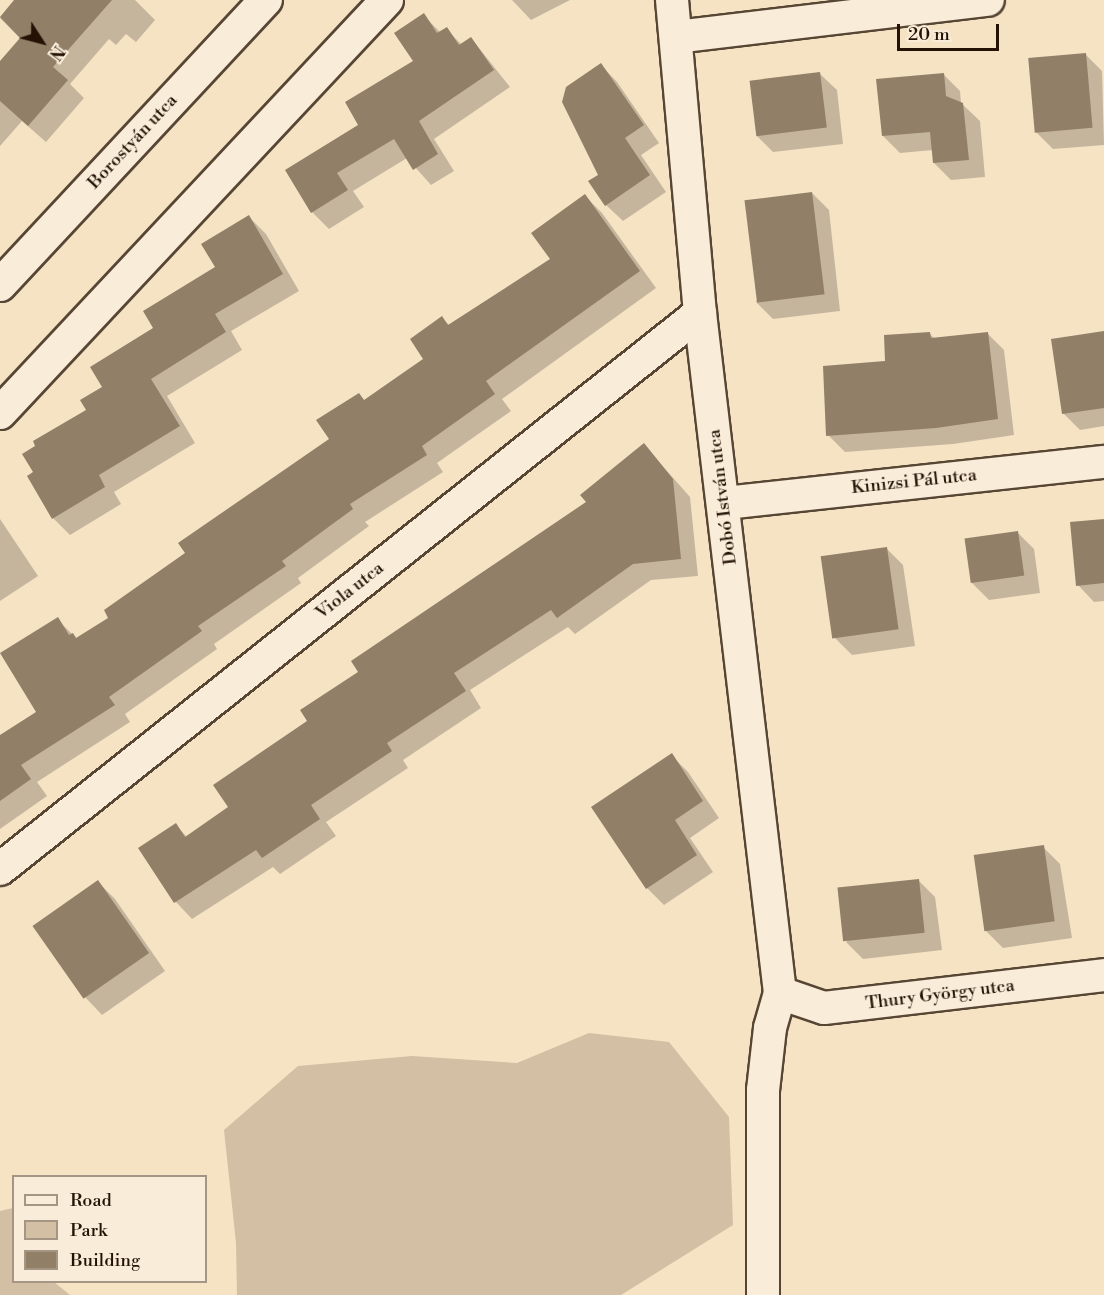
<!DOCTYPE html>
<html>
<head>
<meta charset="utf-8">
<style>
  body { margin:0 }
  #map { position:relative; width:1104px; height:1295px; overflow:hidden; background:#f6e3c4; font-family:"Libre Bodoni",serif }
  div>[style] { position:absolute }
  .green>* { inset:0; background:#d2bfa4 }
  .shadow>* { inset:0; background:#0003 }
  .building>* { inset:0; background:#917f68; transform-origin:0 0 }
  .roads { filter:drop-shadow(2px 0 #584635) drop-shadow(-2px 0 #584635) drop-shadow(0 2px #584635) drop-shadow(0 -2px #584635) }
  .minor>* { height:32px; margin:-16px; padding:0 16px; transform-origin:16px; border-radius:16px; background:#f9edd9 }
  span { translate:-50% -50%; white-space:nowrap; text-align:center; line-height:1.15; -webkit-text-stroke:4.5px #f9edd9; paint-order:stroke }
  .street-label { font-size:18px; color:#241205 }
  .legend { position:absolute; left:12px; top:1175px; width:195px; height:108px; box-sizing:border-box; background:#f9edd9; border:2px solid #a49584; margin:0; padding:8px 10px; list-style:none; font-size:18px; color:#241205 }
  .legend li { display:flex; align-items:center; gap:12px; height:30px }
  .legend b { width:30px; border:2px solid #a49584 }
  .north { position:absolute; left:12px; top:12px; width:60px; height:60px; -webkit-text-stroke:4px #f9edd9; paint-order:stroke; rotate:126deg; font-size:16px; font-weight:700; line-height:24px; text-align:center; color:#241205 }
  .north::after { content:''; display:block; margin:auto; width:21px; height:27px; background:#241205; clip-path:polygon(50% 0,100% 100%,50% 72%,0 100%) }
  .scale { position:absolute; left:897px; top:24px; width:102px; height:27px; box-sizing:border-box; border:3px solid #241205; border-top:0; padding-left:8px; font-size:18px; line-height:21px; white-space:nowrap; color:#241205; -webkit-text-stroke:4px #f9edd9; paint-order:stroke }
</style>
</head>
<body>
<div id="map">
  <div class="green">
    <div style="clip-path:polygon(589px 1033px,669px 1042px,729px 1117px,733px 1225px,621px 1295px,237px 1295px,236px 1243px,224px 1130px,298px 1066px,412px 1056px,517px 1063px)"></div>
    <div style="clip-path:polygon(13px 1208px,14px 1282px,54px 1282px,70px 1295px,0 1295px,0 1211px)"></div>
  </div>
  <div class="shadow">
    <div style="clip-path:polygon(16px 0,135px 0,155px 20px,136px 42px,126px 34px,116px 45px,109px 39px,70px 84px,84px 98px,46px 142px,22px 121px,0 146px,0 63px,21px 39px,0 18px)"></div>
    <div style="clip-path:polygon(512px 0,570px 0,531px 20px)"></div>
    <div style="clip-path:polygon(423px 15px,441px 33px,446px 29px,462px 45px,471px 38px,510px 87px,434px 139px,454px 171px,431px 185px,407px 158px,353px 191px,364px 207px,329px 229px,312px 212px,360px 125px,415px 61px)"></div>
    <div style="clip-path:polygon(1085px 54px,1102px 71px,1104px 145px,1053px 149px,1036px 132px)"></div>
    <div style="clip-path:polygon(601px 65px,617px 82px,659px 143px,641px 155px,666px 192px,623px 221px,606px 205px,600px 175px)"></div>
    <div style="clip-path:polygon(820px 74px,837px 90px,843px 144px,773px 152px,756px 135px)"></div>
    <div style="clip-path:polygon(943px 74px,960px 91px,961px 103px,980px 121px,985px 177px,951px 180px,934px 163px,933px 150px,900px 153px,883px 136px)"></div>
    <div style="clip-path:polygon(812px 193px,829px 210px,840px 311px,773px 319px,756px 302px)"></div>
    <div style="clip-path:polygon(585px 196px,602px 213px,656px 288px,502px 399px,511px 411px,437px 463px,443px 472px,365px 522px,369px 526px,298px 578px,301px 583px,214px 644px,217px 649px,125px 714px,130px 722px,37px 782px,47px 796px,0 829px,0 739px,38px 712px,57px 619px,77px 639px,110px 618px,331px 439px,359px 395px,365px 401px,426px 359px,442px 318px,450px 326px,552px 259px)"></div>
    <div style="clip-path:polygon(249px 217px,266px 234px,299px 291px,231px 331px,242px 350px,167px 396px,195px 443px,114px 492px,121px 504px,70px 535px,53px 518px,35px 473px,155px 329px,217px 267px)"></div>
    <div style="clip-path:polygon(987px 333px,1004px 350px,1014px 435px,953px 444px,845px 452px,828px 435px,887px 362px,930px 334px,935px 339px)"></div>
    <div style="clip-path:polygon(1104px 333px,1104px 426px,1080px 430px,1063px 413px)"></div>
    <div style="clip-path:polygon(644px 445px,690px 497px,698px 576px,651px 580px,575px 634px,568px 627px,470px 690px,481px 708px,403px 760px,408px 768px,326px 822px,336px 836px,280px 874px,273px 867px,192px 919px,176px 902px,140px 848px,176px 825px,187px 837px,230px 808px,360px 672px,588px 502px)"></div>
    <div style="clip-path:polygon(0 519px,38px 576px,0 601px)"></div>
    <div style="clip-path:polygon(1104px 520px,1104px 601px,1094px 602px,1078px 585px)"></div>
    <div style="clip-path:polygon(1017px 532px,1034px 549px,1040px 593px,989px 600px,972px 583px)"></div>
    <div style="clip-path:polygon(886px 548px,903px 565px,915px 646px,852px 655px,835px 638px)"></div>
    <div style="clip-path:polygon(671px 755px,688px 772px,719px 818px,690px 838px,713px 872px,664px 905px,647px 888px)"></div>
    <div style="clip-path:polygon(1043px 847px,1060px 864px,1072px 938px,1003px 948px,986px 931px)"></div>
    <div style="clip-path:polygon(918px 880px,935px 897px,942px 950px,863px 959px,846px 942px)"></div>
    <div style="clip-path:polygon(98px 882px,115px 899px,165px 971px,102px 1015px,86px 998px,35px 926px)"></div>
  </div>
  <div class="building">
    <div style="clip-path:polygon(14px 0,112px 0,53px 67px,68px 80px,28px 126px,0 101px,0 61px,20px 38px,0 17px)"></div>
    <div style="clip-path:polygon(424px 13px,437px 33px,447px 27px,459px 45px,471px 37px,494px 70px,419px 121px,438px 154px,413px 170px,394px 139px,337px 173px,348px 190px,311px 213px,285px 170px,358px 125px,345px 102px,413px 61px,394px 33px)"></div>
    <div style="left:1086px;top:53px;width:75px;height:58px;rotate:85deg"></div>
    <div style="clip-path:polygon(601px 63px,644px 125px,625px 138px,650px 175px,605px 206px,588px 181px,598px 175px,562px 102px,566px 87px)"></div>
    <div style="left:820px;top:72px;width:56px;height:71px;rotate:83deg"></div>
    <div style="clip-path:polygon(944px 73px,946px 96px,963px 103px,969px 160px,933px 163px,930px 132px,882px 136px,876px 79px)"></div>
    <div style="left:812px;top:192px;width:103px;height:68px;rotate:83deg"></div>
    <div style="clip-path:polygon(585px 194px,640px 271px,486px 381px,495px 394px,422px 446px,427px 455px,350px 504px,353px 509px,282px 561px,286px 566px,198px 626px,202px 631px,109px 697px,115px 705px,21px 765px,31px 779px,0 801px,0 735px,36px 712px,0 653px,58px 617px,69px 635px,73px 633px,76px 638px,108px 618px,104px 610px,185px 553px,178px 543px,329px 439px,316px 420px,359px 393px,364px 400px,423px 359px,410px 339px,442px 316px,448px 325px,550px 259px,531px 233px)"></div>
    <div style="clip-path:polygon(249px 215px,283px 274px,215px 314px,226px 332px,151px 379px,180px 426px,99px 475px,105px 487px,52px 519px,27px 476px,33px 472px,22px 454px,35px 446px,33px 441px,86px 410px,80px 400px,102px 387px,90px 367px,153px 328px,143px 311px,215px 267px,201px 244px)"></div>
    <div style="clip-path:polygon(1104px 331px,1104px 408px,1062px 414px,1051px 339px)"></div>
    <div style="clip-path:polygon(930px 332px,931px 338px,988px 332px,998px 419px,936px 428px,826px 436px,823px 366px,885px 361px,884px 335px)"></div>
    <div style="clip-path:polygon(644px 443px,673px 479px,681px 559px,633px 564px,557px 618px,551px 610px,454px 673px,466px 691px,387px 743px,392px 751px,311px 805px,320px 819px,262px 858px,256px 850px,174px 903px,138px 848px,176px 823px,185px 837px,228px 807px,213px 785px,307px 721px,300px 710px,358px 672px,351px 661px,586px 502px,580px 495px)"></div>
    <div style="clip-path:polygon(1104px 519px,1104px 583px,1076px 586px,1070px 522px)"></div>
    <div style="left:1018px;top:531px;width:45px;height:54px;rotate:82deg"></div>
    <div style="left:887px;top:547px;width:83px;height:67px;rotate:82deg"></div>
    <div style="clip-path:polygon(672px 753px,703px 801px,675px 820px,697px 855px,646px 889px,591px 807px)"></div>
    <div style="left:1044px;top:845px;width:77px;height:71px;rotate:82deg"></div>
    <div style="left:919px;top:879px;width:54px;height:82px;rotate:84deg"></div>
    <div style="left:98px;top:880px;width:89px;height:80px;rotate:55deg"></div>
  </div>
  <div class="roads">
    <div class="minor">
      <div style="left:672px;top:0;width:314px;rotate:84.9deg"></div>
      <div style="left:700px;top:313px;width:685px;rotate:83.29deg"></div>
      <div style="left:780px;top:993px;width:36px;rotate:106deg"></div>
      <div style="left:770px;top:1028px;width:62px;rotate:96.4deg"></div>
      <div style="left:763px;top:1090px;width:205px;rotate:90deg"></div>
      <div style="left:676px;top:37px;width:314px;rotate:-6.8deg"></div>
      <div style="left:0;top:285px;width:390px;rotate:-47deg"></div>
      <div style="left:0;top:413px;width:566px;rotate:-46.86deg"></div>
      <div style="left:725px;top:503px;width:381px;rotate:-6.2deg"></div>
      <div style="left:0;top:869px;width:894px;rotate:-38.46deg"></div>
      <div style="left:780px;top:993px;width:46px;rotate:18.8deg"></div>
      <div style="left:824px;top:1008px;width:282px;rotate:-6.7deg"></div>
    </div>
  </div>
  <div class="street-label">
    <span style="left:133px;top:142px;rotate:-47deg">Borostyán utca</span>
    <span style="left:914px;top:482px;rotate:-6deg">Kinizsi Pál utca</span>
    <span style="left:723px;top:497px;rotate:-97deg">Dobó István utca</span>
    <span style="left:350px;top:591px;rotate:-38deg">Viola utca</span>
    <span style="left:940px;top:995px;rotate:-7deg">Thury György utca</span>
  </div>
  <ul class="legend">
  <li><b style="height:8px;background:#f9edd9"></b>Road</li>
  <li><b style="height:16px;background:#d2bfa4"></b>Park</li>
  <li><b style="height:16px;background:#917f68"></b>Building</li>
  </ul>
  <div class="north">N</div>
  <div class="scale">20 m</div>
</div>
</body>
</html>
